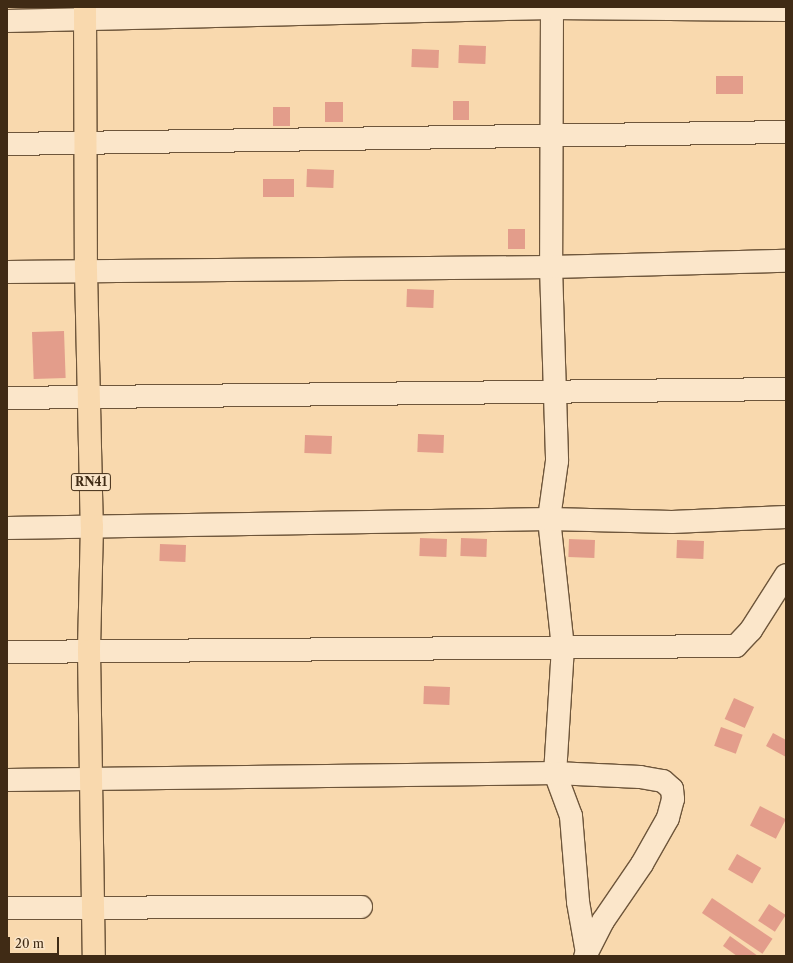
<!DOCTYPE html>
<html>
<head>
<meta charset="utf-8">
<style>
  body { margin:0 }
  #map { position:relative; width:793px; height:963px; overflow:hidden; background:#f9d9ae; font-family:"Libre Caslon Text",serif }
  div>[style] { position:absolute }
  .building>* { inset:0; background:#e39d8b; transform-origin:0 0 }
  .roads { filter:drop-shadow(1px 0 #6e563b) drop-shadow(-1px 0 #6e563b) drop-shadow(0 1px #6e563b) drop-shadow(0 -1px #6e563b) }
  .minor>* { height:22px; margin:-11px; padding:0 11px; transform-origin:11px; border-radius:11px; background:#fbe6ca }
  .major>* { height:22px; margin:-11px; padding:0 11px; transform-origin:11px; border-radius:11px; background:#f9d9ae }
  span { translate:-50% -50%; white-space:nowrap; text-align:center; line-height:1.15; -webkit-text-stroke:3px #fbe6ca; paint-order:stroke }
  .shield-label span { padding:1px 3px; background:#fbe6ca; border:1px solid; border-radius:3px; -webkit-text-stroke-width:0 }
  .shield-label { font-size:12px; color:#402b15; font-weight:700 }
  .frame { position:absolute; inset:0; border:8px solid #402b15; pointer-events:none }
  .scale { position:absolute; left:8px; top:937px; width:51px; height:18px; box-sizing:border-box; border:2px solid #402b15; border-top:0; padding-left:5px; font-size:12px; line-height:14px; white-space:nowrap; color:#402b15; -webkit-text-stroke:3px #fbe6ca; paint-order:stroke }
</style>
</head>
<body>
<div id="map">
  <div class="building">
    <div style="left:459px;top:45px;width:27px;height:18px;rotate:2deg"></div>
    <div style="left:412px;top:49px;width:27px;height:18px;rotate:2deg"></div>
    <div style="left:716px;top:76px;width:27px;height:18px"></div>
    <div style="left:453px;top:101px;width:16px;height:19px"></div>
    <div style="left:325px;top:102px;width:18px;height:20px"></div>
    <div style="left:273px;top:107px;width:17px;height:19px"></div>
    <div style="left:307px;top:169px;width:27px;height:18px;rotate:2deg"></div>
    <div style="left:263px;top:179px;width:31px;height:18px"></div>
    <div style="left:508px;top:229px;width:17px;height:20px"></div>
    <div style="left:407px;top:289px;width:27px;height:18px;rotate:2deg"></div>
    <div style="left:64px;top:331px;width:47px;height:32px;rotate:88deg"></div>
    <div style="left:418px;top:434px;width:26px;height:18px;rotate:2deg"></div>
    <div style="left:305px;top:435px;width:27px;height:18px;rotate:2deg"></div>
    <div style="left:420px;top:538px;width:27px;height:18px;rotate:2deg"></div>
    <div style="left:461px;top:538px;width:26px;height:18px;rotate:2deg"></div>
    <div style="left:569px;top:539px;width:26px;height:18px;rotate:2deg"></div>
    <div style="left:677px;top:540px;width:27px;height:18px;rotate:2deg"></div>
    <div style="left:160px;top:544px;width:26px;height:17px;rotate:2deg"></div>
    <div style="left:424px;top:686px;width:26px;height:18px;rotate:2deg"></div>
    <div style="left:734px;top:698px;width:22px;height:23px;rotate:24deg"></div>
    <div style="left:721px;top:727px;width:23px;height:20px;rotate:20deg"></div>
    <div style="clip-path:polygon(773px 733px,786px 740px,786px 757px,766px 746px)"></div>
    <div style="left:760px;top:806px;width:29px;height:22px;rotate:27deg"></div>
    <div style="left:737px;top:854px;width:28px;height:18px;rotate:30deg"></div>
    <div style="left:712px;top:898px;width:73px;height:18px;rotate:34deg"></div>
    <div style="left:769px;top:904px;width:20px;height:20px;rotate:33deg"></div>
    <div style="clip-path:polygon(730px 936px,758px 956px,737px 956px,723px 946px)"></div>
  </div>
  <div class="roads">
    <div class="minor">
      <div style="left:552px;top:7px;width:260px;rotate:90.2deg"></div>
      <div style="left:551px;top:267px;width:194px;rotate:88.2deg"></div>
      <div style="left:557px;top:461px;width:59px;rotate:97.9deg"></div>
      <div style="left:549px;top:519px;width:129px;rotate:83.8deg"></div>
      <div style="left:563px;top:647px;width:126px;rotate:93.6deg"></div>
      <div style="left:555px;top:773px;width:46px;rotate:69.6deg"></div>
      <div style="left:571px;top:816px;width:86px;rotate:85.3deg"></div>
      <div style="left:578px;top:902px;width:52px;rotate:80deg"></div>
      <div style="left:7px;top:21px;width:545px;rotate:-1.37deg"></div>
      <div style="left:552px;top:8px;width:234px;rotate:0.5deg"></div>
      <div style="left:7px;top:144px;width:779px;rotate:-0.88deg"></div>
      <div style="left:7px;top:272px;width:544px;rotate:-0.53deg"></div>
      <div style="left:551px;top:267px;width:235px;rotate:-1.5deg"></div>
      <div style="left:7px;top:398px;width:779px;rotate:-0.66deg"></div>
      <div style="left:7px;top:528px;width:542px;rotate:-0.95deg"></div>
      <div style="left:549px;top:519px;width:123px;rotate:1.4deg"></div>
      <div style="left:672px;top:522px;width:114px;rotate:-2.5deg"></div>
      <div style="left:7px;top:652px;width:729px;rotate:-0.47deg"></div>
      <div style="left:736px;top:646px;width:22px;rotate:-47deg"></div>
      <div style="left:751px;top:630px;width:65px;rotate:-57.5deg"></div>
      <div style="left:7px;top:780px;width:548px;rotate:-0.73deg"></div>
      <div style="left:555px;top:773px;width:85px;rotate:2.7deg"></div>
      <div style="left:640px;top:777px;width:23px;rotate:10deg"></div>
      <div style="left:663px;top:781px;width:12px;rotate:42deg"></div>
      <div style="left:672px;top:789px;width:10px;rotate:84deg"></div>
      <div style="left:673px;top:799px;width:20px;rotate:105deg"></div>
      <div style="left:668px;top:818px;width:53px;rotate:119.5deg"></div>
      <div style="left:642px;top:864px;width:69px;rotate:124.4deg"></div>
      <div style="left:603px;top:921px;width:39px;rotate:117deg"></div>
      <div style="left:7px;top:908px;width:354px;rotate:-0.2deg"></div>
    </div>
    <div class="major">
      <div style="left:85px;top:7px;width:264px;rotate:89.8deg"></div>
      <div style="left:86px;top:271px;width:255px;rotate:88.7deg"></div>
      <div style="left:92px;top:526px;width:125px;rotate:91.4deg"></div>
      <div style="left:89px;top:651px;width:305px;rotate:89.1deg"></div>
    </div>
  </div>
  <div class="shield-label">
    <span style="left:91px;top:482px">RN41</span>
  </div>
  <div class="frame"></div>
  <div class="scale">20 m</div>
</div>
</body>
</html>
